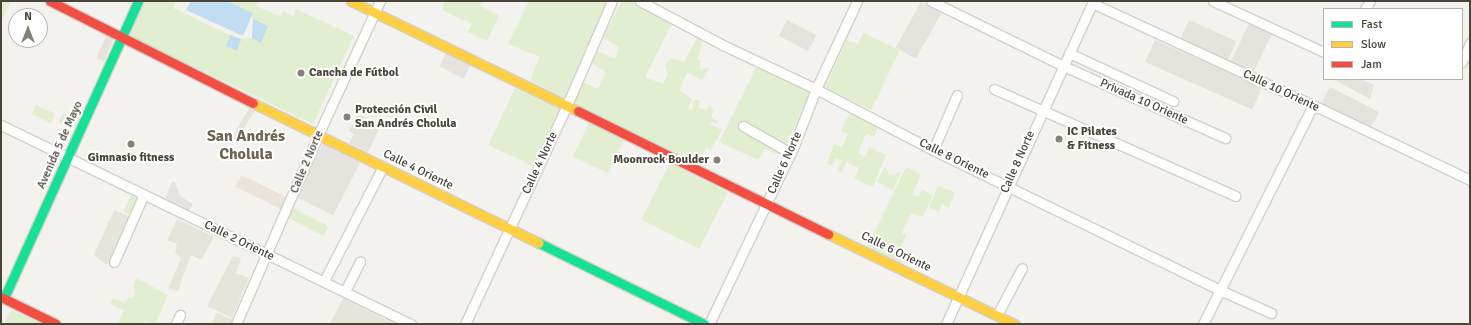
<!DOCTYPE html>
<html>
<head>
<meta charset="utf-8">
<style>
  body { margin:0 }
  #map { position:relative; width:1471px; height:325px; overflow:hidden; background:#f4f2ee; font-family:Signika,sans-serif }
  div>[style] { position:absolute }
  .residential>* { inset:0; background:#e7e4dc }
  .industrial>* { inset:0; background:#e6e2de; transform-origin:0 0 }
  .education>* { inset:0; background:#eae5da; transform-origin:0 0 }
  .green>* { inset:0; background:#e1eecf; transform-origin:0 0 }
  .parking>* { inset:0; background:#e6e3df; transform-origin:0 0 }
  .water>* { inset:0; background:#c0ddf1; transform-origin:0 0 }
  .roads { filter:drop-shadow(1px 0 #d2d0cb) drop-shadow(-1px 0 #d2d0cb) drop-shadow(0 1px #d2d0cb) drop-shadow(0 -1px #d2d0cb) }
  .street>* { height:9px; margin:-4.5px; padding:0 4.5px; transform-origin:4.5px; border-radius:4.5px; background:#fdfdfc }
  .fast>* { height:9px; margin:-4.5px; padding:0 4.5px; transform-origin:4.5px; border-radius:4.5px; background:#16e098 }
  .slow>* { height:9px; margin:-4.5px; padding:0 4.5px; transform-origin:4.5px; border-radius:4.5px; background:#ffcf43 }
  .jam>* { height:9px; margin:-4.5px; padding:0 4.5px; transform-origin:4.5px; border-radius:4.5px; background:#f24e42 }
  .dots>* { width:11px; height:11px; translate:-50% -50%; box-sizing:border-box; border:2px solid #fff; border-radius:50% }
  span { translate:-50% -50%; white-space:nowrap; text-align:center; line-height:1.15; -webkit-text-stroke:4px #fff; paint-order:stroke }
  .poi-label { font-size:12px; color:#4b4439; font-weight:700 }
  .left { translate:0 -50%; text-align:left }
  .right { translate:-100% -50%; text-align:right }
  .street-label { font-size:12px; color:#4b4439 }
  .district-label { font-size:16px; color:#6e6250; font-weight:700 }
  .frame { position:absolute; inset:0; border:2px solid #4b4439; pointer-events:none }
  .legend { position:absolute; left:1323px; top:8px; width:140px; height:72px; box-sizing:border-box; background:#fff; border:1px solid #b7b4b0; margin:0; padding:5px 7px; list-style:none; font-size:12px; color:#4b4439 }
  .legend li { display:flex; align-items:center; gap:8px; height:20px }
  .legend b { width:20px; border:1px solid #b7b4b0 }
  .north { position:absolute; left:8px; top:8px; width:40px; height:40px; box-sizing:border-box; background:#fff; border:1px solid #b7b4b0; border-radius:50%; rotate:0deg; font-size:11px; font-weight:700; line-height:16px; text-align:center; color:#4b4439 }
  .north::after { content:''; display:block; margin:auto; width:14px; height:18px; background:#868178; clip-path:polygon(50% 0,100% 100%,50% 72%,0 100%) }
</style>
</head>
<body>
<div id="map">
  <div class="residential">
    <div style="clip-path:polygon(114px 210px,131px 217px,107px 265px,94px 255px)"></div>
    <div style="clip-path:polygon(177px 219px,214px 237px,201px 260px,191px 255px,178px 291px,168px 289px,181px 258px,175px 253px,177px 244px,167px 240px)"></div>
    <div style="clip-path:polygon(233px 256px,241px 258px,236px 273px,249px 278px,232px 318px,207px 306px)"></div>
    <div style="clip-path:polygon(343px 298px,395px 324px,330px 324px)"></div>
    <div style="clip-path:polygon(217px 313px,233px 320px,230px 324px,214px 324px,212px 323px)"></div>
  </div>
  <div class="industrial">
    <div style="left:921px;top:2px;width:23px;height:52px;rotate:29deg"></div>
    <div style="left:787px;top:20px;width:33px;height:18px;rotate:27deg"></div>
    <div style="left:1189px;top:20px;width:52px;height:26px;rotate:24deg"></div>
    <div style="left:1250px;top:22px;width:25px;height:47px;rotate:26deg"></div>
    <div style="left:1155px;top:40px;width:117px;height:24px;rotate:24deg"></div>
    <div style="clip-path:polygon(1333px 79px,1361px 79px,1374px 85px,1370px 99px)"></div>
    <div style="left:1330px;top:87px;width:55px;height:22px;rotate:27deg"></div>
  </div>
  <div class="education">
    <div style="left:241px;top:175px;width:51px;height:13px;rotate:26deg"></div>
  </div>
  <div class="green">
    <div style="clip-path:polygon(1px 1px,11px 1px,1px 22px)"></div>
    <div style="clip-path:polygon(144px 1px,176px 1px,173px 8px,230px 35px,226px 46px,237px 50px,241px 39px,252px 38px,262px 42px,253px 19px,251px 17px,253px 13px,227px 1px,258px 1px,256px 6px,280px 16px,283px 11px,293px 16px,296px 9px,354px 36px,313px 124px,130px 36px)"></div>
    <div style="clip-path:polygon(442px 1px,482px 1px,480px 6px,499px 15px,487px 41px,468px 32px,472px 24px,442px 10px,444px 3px)"></div>
    <div style="clip-path:polygon(529px 1px,609px 1px,564px 98px,530px 81px,540px 57px,508px 44px)"></div>
    <div style="clip-path:polygon(622px 1px,632px 1px,673px 22px,645px 77px,663px 84px,668px 75px,665px 65px,671px 58px,684px 62px,698px 36px,704px 39px,697px 59px,700px 60px,700px 69px,709px 68px,702px 80px,687px 73px,679px 90px,692px 99px,688px 110px,692px 109px,694px 99px,700px 101px,698px 107px,706px 111px,709px 105px,714px 110px,711px 117px,719px 122px,718px 124px,712px 122px,710px 124px,722px 130px,711px 150px,706px 148px,702px 157px,706px 159px,702px 165px,574px 104px,583px 82px,598px 89px,606px 72px,592px 64px,597px 51px,615px 59px,619px 48px,603px 37px)"></div>
    <div style="clip-path:polygon(863px 33px,900px 50px,871px 110px,825px 87px,847px 40px,858px 44px)"></div>
    <div style="clip-path:polygon(758px 64px,809px 89px,810px 93px,788px 141px,779px 155px,765px 149px,758px 160px,719px 142px)"></div>
    <div style="left:515px;top:88px;width:50px;height:63px;rotate:25deg"></div>
    <div style="left:36px;top:105px;width:21px;height:10px;rotate:25deg"></div>
    <div style="clip-path:polygon(850px 112px,878px 127px,874px 137px,866px 134px,858px 153px,865px 156px,869px 147px,886px 155px,873px 187px,854px 179px,859px 168px,847px 162px,841px 173px,837px 170px,842px 161px,836px 158px,832px 166px,827px 163px,834px 144px,842px 147px,848px 134px,841px 131px)"></div>
    <div style="left:63px;top:113px;width:14px;height:10px;rotate:25deg"></div>
    <div style="left:589px;top:123px;width:39px;height:37px;rotate:26deg"></div>
    <div style="left:670px;top:163px;width:65px;height:63px;rotate:27deg"></div>
    <div style="clip-path:polygon(884px 167px,887px 169px,889px 175px,901px 172px,893px 190px,877px 182px)"></div>
    <div style="clip-path:polygon(906px 167px,921px 174px,908px 205px,913px 195px,919px 197px,922px 189px,933px 196px,922px 217px,911px 213px,902px 233px,906px 235px,900px 249px,907px 252px,900px 266px,867px 248px)"></div>
    <div style="clip-path:polygon(938px 186px,955px 192px,949px 208px,942px 204px,939px 212px,929px 208px)"></div>
    <div style="left:131px;top:195px;width:14px;height:18px;rotate:25deg"></div>
    <div style="left:293px;top:208px;width:40px;height:11px;rotate:27deg"></div>
    <div style="clip-path:polygon(136px 278px,168px 295px,155px 324px,144px 321px,143px 324px,118px 323px,124px 310px,110px 304px,113px 298px,125px 303px,129px 297px,133px 298px,135px 291px,133px 286px)"></div>
    <div style="clip-path:polygon(11px 310px,42px 324px,4px 324px)"></div>
  </div>
  <div class="parking">
    <div style="left:106px;top:36px;width:8px;height:24px;rotate:23deg"></div>
    <div style="left:447px;top:52px;width:27px;height:16px;rotate:28deg"></div>
    <div style="left:250px;top:107px;width:6px;height:37px;rotate:31deg"></div>
    <div style="clip-path:polygon(358px 114px,381px 125px,368px 152px,349px 143px,354px 134px,349px 131px)"></div>
    <div style="left:323px;top:143px;width:42px;height:60px;rotate:27deg"></div>
    <div style="clip-path:polygon(172px 182px,175px 182px,180px 196px,193px 204px,189px 211px,165px 199px)"></div>
  </div>
  <div class="water">
    <div style="clip-path:polygon(191px 1px,227px 1px,253px 13px,243px 36px,186px 10px)"></div>
    <div style="clip-path:polygon(253px 19px,268px 26px,261px 43px,252px 38px)"></div>
    <div style="left:230px;top:35px;width:12px;height:12px;rotate:20deg"></div>
  </div>
  <div class="roads">
    <div class="street">
      <div style="left:640px;top:1px;width:96px;rotate:27.9deg"></div>
      <div style="left:725px;top:46px;width:101px;rotate:25.3deg"></div>
      <div style="left:816px;top:89px;width:132px;rotate:27.5deg"></div>
      <div style="left:933px;top:150px;width:319px;rotate:26deg"></div>
      <div style="left:1220px;top:290px;width:56px;rotate:24.3deg"></div>
      <div style="left:931px;top:1px;width:155px;rotate:26.1deg"></div>
      <div style="left:1070px;top:69px;width:170px;rotate:24deg"></div>
      <div style="left:1213px;top:1px;width:122px;rotate:24.7deg"></div>
      <div style="left:1092px;top:3px;width:243px;rotate:24.8deg"></div>
      <div style="left:1313px;top:105px;width:174px;rotate:25.5deg"></div>
      <div style="left:1365px;top:9px;width:9px;rotate:-58deg"></div>
      <div style="left:1069px;top:53px;width:115px;rotate:24.8deg"></div>
      <div style="left:1462px;top:62px;width:21px;rotate:-67deg"></div>
      <div style="left:994px;top:89px;width:264px;rotate:23.9deg"></div>
      <div style="left:1px;top:125px;width:456px;rotate:25.9deg"></div>
      <div style="left:743px;top:126px;width:55px;rotate:29.4deg"></div>
      <div style="left:933px;top:150px;width:60px;rotate:-66.4deg"></div>
      <div style="left:114px;top:262px;width:74px;rotate:-66.2deg"></div>
      <div style="left:324px;top:281px;width:129px;rotate:-62.8deg"></div>
      <div style="left:345px;top:291px;width:33px;rotate:-63deg"></div>
      <div style="left:997px;top:315px;width:53px;rotate:-62deg"></div>
      <div style="left:176px;top:324px;width:10px;rotate:-66deg"></div>
      <div style="left:236px;top:324px;width:206px;rotate:-66.5deg"></div>
      <div style="left:318px;top:135px;width:148px;rotate:-65.2deg"></div>
      <div style="left:465px;top:324px;width:242px;rotate:-65deg"></div>
      <div style="left:567px;top:105px;width:113px;rotate:-66.6deg"></div>
      <div style="left:709px;top:324px;width:195px;rotate:-64.5deg"></div>
      <div style="left:793px;top:148px;width:63px;rotate:-68.7deg"></div>
      <div style="left:816px;top:89px;width:97px;rotate:-65deg"></div>
      <div style="left:946px;top:324px;width:355px;rotate:-65.5deg"></div>
      <div style="left:1203px;top:324px;width:245px;rotate:-63.3deg"></div>
    </div>
    <div class="fast">
      <div style="left:539px;top:243px;width:184px;rotate:26.1deg"></div>
      <div style="left:4px;top:298px;width:326px;rotate:-65.7deg"></div>
    </div>
    <div class="slow">
      <div style="left:351px;top:1px;width:252px;rotate:25.9deg"></div>
      <div style="left:253px;top:103px;width:318px;rotate:26.1deg"></div>
      <div style="left:828px;top:234px;width:207px;rotate:25.8deg"></div>
    </div>
    <div class="jam">
      <div style="left:50px;top:1px;width:227px;rotate:26.7deg"></div>
      <div style="left:578px;top:111px;width:279px;rotate:26.2deg"></div>
      <div style="left:1px;top:297px;width:61px;rotate:26.1deg"></div>
    </div>
  </div>
  <div class="dots">
    <div style="left:301px;top:73px;background:#868178"></div>
    <div style="left:347px;top:117px;background:#868178"></div>
    <div style="left:1059px;top:139px;background:#868178"></div>
    <div style="left:131px;top:144px;background:#868178"></div>
    <div style="left:717px;top:160px;background:#868178"></div>
  </div>
  <div class="poi-label">
    <span class="left" style="left:309px;top:73px">Cancha de Fútbol</span>
    <span class="left" style="left:355px;top:117px">Protección Civil<br>San Andrés Cholula</span>
    <span class="left" style="left:1067px;top:139px">IC Pilates<br>&amp; Fitness</span>
    <span style="left:131px;top:158px">Gimnasio fitness</span>
    <span class="right" style="left:709px;top:160px">Moonrock Boulder</span>
  </div>
  <div class="street-label">
    <span style="left:1281px;top:91px;rotate:25deg">Calle 10 Oriente</span>
    <span style="left:1144px;top:102px;rotate:24deg">Privada 10 Oriente</span>
    <span style="left:60px;top:145px;rotate:-66deg">Avenida 5 de Mayo</span>
    <span style="left:954px;top:159px;rotate:26deg">Calle 8 Oriente</span>
    <span style="left:307px;top:162px;rotate:-67deg">Calle 2 Norte</span>
    <span style="left:1018px;top:162px;rotate:-66deg">Calle 8 Norte</span>
    <span style="left:540px;top:163px;rotate:-65deg">Calle 4 Norte</span>
    <span style="left:785px;top:163px;rotate:-66deg">Calle 6 Norte</span>
    <span style="left:418px;top:170px;rotate:26deg">Calle 4 Oriente</span>
    <span style="left:239px;top:241px;rotate:26deg">Calle 2 Oriente</span>
    <span style="left:896px;top:252px;rotate:26deg">Calle 6 Oriente</span>
  </div>
  <div class="district-label">
    <span style="left:246px;top:145px">San Andrés<br>Cholula</span>
  </div>
  <div class="frame"></div>
  <ul class="legend">
  <li><b style="height:5px;background:#16e098"></b>Fast</li>
  <li><b style="height:5px;background:#ffcf43"></b>Slow</li>
  <li><b style="height:5px;background:#f24e42"></b>Jam</li>
  </ul>
  <div class="north">N</div>
</div>
</body>
</html>
